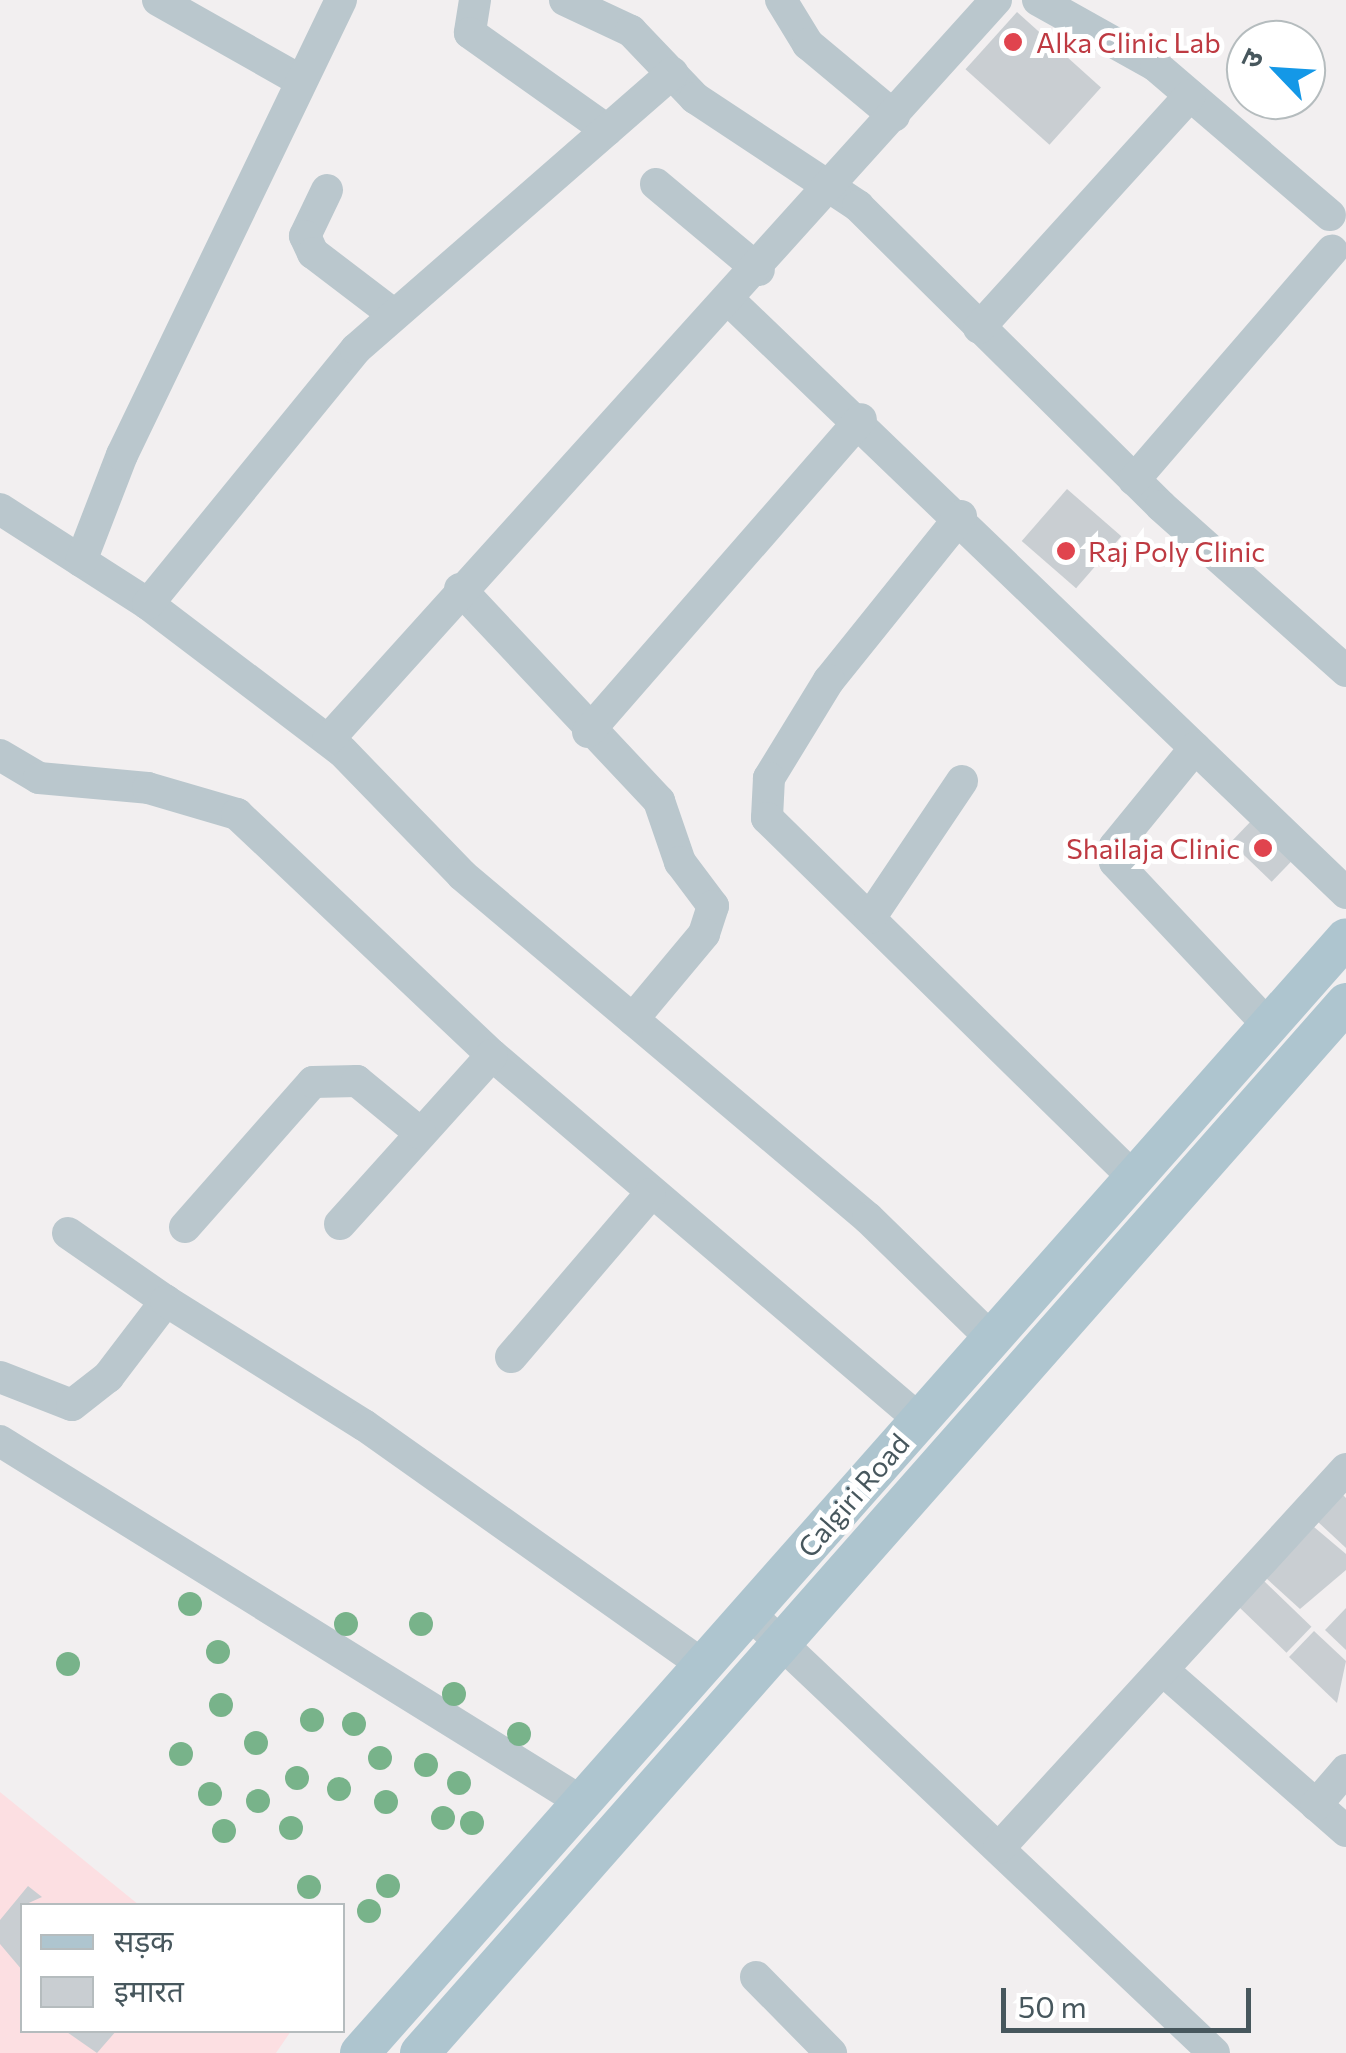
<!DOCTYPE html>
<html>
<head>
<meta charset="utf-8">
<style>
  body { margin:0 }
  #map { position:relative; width:1346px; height:2053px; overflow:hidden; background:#f2eff0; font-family:Commissioner,"Noto Sans Devanagari",sans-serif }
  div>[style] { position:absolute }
  .medical>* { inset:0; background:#fcdfe2 }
  .building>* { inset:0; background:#c9ced2; transform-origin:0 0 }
  .minor>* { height:32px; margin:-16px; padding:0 16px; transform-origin:16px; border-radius:16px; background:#bac7cd }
  .major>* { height:40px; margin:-20px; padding:0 20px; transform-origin:20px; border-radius:20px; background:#aec5cf }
  .trees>* { width:24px; height:24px; margin:-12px; border-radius:50%; background:#78b38a }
  .dots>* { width:28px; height:28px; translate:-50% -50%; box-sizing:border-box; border:5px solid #fff; border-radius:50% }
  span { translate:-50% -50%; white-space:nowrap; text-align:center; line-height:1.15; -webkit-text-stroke:10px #fff; paint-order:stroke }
  .health-label { font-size:28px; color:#be3a42 }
  .left { translate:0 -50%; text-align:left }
  .right { translate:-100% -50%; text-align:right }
  .street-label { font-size:28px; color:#47575d }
  .legend { position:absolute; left:20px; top:1903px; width:325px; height:130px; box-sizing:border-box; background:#fff; border:2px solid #b5bcbe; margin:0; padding:12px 18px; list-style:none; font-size:30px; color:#47575d }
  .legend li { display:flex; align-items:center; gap:20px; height:50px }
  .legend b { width:50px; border:2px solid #b5bcbe }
  .north { position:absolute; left:1226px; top:20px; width:100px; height:100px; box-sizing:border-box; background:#fff; border:2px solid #b5bcbe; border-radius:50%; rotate:295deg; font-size:28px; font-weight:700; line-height:40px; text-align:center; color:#47575d }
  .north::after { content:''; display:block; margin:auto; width:35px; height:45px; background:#1498e7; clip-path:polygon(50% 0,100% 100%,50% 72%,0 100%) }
  .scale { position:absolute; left:1001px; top:1988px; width:250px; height:45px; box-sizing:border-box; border:5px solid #47575d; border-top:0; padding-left:12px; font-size:30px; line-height:35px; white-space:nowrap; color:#47575d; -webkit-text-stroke:8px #fff; paint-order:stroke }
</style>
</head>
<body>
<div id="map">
  <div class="medical">
    <div style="clip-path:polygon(0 1792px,139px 1905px,22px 1906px,22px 2030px,291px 2031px,276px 2053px,0 2053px)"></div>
  </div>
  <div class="building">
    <div style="left:1017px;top:12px;width:113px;height:77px;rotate:42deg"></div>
    <div style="left:1067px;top:489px;width:72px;height:69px;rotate:41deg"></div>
    <div style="left:1255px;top:817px;width:57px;height:35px;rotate:44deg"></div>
    <div style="clip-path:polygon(1342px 1494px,1346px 1498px,1346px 1548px,1317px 1521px)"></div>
    <div style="clip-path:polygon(1314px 1527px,1346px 1554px,1346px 1570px,1300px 1609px,1266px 1578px)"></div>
    <div style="left:1264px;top:1581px;width:66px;height:36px;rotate:44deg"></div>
    <div style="clip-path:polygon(1346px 1608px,1346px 1650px,1325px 1630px)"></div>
    <div style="clip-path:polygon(1314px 1631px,1346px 1661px,1337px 1703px,1289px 1657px)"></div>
    <div style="clip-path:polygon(28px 1886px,42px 1897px,22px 1906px,22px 1970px,0 1944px,0 1920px)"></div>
    <div style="clip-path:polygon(64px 2030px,117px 2030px,97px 2053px)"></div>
  </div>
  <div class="minor">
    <div style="left:158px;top:0;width:164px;rotate:29.5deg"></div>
    <div style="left:475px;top:0;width:33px;rotate:99deg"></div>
    <div style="left:470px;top:33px;width:168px;rotate:35.3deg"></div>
    <div style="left:565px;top:0;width:73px;rotate:25.2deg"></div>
    <div style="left:631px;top:31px;width:93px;rotate:46.3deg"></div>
    <div style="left:695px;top:98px;width:196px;rotate:33.5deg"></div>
    <div style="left:858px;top:206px;width:426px;rotate:44.7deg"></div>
    <div style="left:1161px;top:506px;width:248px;rotate:41.7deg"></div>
    <div style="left:781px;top:0;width:52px;rotate:58.5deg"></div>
    <div style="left:808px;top:44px;width:112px;rotate:39.9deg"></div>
    <div style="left:1038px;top:0;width:135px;rotate:29.2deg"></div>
    <div style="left:1156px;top:66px;width:229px;rotate:40.6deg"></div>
    <div style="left:656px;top:184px;width:134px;rotate:39.9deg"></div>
    <div style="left:327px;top:190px;width:51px;rotate:115.6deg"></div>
    <div style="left:305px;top:236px;width:19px;rotate:65deg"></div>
    <div style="left:313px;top:253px;width:101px;rotate:37.3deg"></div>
    <div style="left:731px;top:302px;width:853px;rotate:43.86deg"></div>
    <div style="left:979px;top:328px;width:314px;rotate:-47.8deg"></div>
    <div style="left:1134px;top:480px;width:303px;rotate:-49.2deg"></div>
    <div style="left:0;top:509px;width:176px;rotate:32.7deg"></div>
    <div style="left:148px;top:604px;width:243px;rotate:37.2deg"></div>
    <div style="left:342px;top:751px;width:173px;rotate:45.9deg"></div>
    <div style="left:462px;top:875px;width:531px;rotate:40.19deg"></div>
    <div style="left:868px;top:1218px;width:173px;rotate:44.3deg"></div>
    <div style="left:961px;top:516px;width:211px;rotate:128.8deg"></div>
    <div style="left:829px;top:680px;width:115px;rotate:121.5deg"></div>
    <div style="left:769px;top:778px;width:40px;rotate:92.9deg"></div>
    <div style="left:767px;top:818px;width:514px;rotate:44.45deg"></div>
    <div style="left:81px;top:561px;width:114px;rotate:-68.9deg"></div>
    <div style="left:122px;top:455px;width:505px;rotate:-64.3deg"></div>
    <div style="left:460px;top:589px;width:291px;rotate:46.8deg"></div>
    <div style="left:659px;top:801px;width:65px;rotate:71deg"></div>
    <div style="left:680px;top:862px;width:55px;rotate:53.1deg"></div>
    <div style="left:713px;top:906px;width:29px;rotate:108deg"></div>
    <div style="left:704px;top:934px;width:111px;rotate:129.9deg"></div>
    <div style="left:148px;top:604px;width:329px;rotate:-50.8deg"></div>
    <div style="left:356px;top:349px;width:420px;rotate:-41.1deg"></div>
    <div style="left:588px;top:732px;width:415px;rotate:-48.9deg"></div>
    <div style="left:328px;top:740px;width:997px;rotate:-47.93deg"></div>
    <div style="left:1195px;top:748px;width:127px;rotate:129.2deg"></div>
    <div style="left:1115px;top:846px;width:16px;rotate:90deg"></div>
    <div style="left:1115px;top:862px;width:225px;rotate:46.8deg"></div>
    <div style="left:0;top:755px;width:45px;rotate:30.5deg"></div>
    <div style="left:39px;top:778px;width:109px;rotate:5.2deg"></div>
    <div style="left:148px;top:788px;width:93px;rotate:16.3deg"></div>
    <div style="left:237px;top:814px;width:351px;rotate:43.4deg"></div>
    <div style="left:492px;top:1055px;width:563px;rotate:40.46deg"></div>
    <div style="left:870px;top:918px;width:165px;rotate:-56.1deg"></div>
    <div style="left:340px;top:1224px;width:227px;rotate:-48deg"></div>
    <div style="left:185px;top:1227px;width:193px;rotate:-48.6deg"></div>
    <div style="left:313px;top:1082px;width:44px;rotate:-1.3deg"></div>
    <div style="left:357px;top:1081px;width:82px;rotate:39.5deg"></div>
    <div style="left:68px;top:1233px;width:119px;rotate:34.8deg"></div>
    <div style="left:511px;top:1357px;width:214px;rotate:-49.5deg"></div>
    <div style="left:0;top:1377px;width:77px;rotate:21.3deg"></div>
    <div style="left:72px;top:1405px;width:46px;rotate:-37.9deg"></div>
    <div style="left:108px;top:1377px;width:96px;rotate:-52.7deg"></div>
    <div style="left:166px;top:1301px;width:234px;rotate:32.1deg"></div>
    <div style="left:364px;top:1425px;width:415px;rotate:35.3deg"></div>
    <div style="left:0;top:1441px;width:685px;rotate:31.81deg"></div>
    <div style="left:763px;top:1626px;width:621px;rotate:43.43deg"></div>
    <div style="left:1165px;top:1672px;width:241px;rotate:41.3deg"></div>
    <div style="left:1316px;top:1805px;width:46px;rotate:-49.4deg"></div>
    <div style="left:999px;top:1848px;width:514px;rotate:-47.52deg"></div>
    <div style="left:756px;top:1977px;width:107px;rotate:45.4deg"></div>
  </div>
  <div class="major">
    <div style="left:360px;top:2053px;width:1488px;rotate:-48.51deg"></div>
    <div style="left:420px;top:2053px;width:1400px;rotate:-48.59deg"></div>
  </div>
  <div class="trees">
    <div style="left:190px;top:1604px"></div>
    <div style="left:346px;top:1624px"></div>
    <div style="left:421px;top:1624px"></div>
    <div style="left:218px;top:1652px"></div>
    <div style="left:68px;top:1664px"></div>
    <div style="left:454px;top:1694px"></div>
    <div style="left:221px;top:1705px"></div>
    <div style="left:312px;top:1720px"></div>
    <div style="left:354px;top:1724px"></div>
    <div style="left:519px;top:1734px"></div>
    <div style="left:256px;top:1743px"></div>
    <div style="left:181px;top:1754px"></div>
    <div style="left:380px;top:1758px"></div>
    <div style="left:426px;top:1765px"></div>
    <div style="left:297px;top:1778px"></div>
    <div style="left:459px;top:1783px"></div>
    <div style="left:339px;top:1789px"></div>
    <div style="left:210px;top:1794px"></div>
    <div style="left:258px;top:1801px"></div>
    <div style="left:386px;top:1802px"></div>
    <div style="left:443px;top:1818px"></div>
    <div style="left:472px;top:1823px"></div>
    <div style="left:291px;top:1828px"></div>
    <div style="left:224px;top:1831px"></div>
    <div style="left:388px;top:1886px"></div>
    <div style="left:309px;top:1887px"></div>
    <div style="left:369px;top:1911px"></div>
  </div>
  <div class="dots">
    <div style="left:1013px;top:42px;background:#e0444e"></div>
    <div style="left:1066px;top:551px;background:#e0444e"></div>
    <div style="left:1263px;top:848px;background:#e0444e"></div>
  </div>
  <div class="health-label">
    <span class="left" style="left:1036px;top:42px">Alka Clinic Lab</span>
    <span class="left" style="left:1088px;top:551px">Raj Poly Clinic</span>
    <span class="right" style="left:1240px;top:848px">Shailaja Clinic</span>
  </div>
  <div class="street-label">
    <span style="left:853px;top:1495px;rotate:-49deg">Calgiri Road</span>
  </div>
  <ul class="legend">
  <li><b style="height:12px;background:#aec5cf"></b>सड़क</li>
  <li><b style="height:28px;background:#c9ced2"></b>इमारत</li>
  </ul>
  <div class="north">उ</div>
  <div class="scale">50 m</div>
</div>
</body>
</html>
